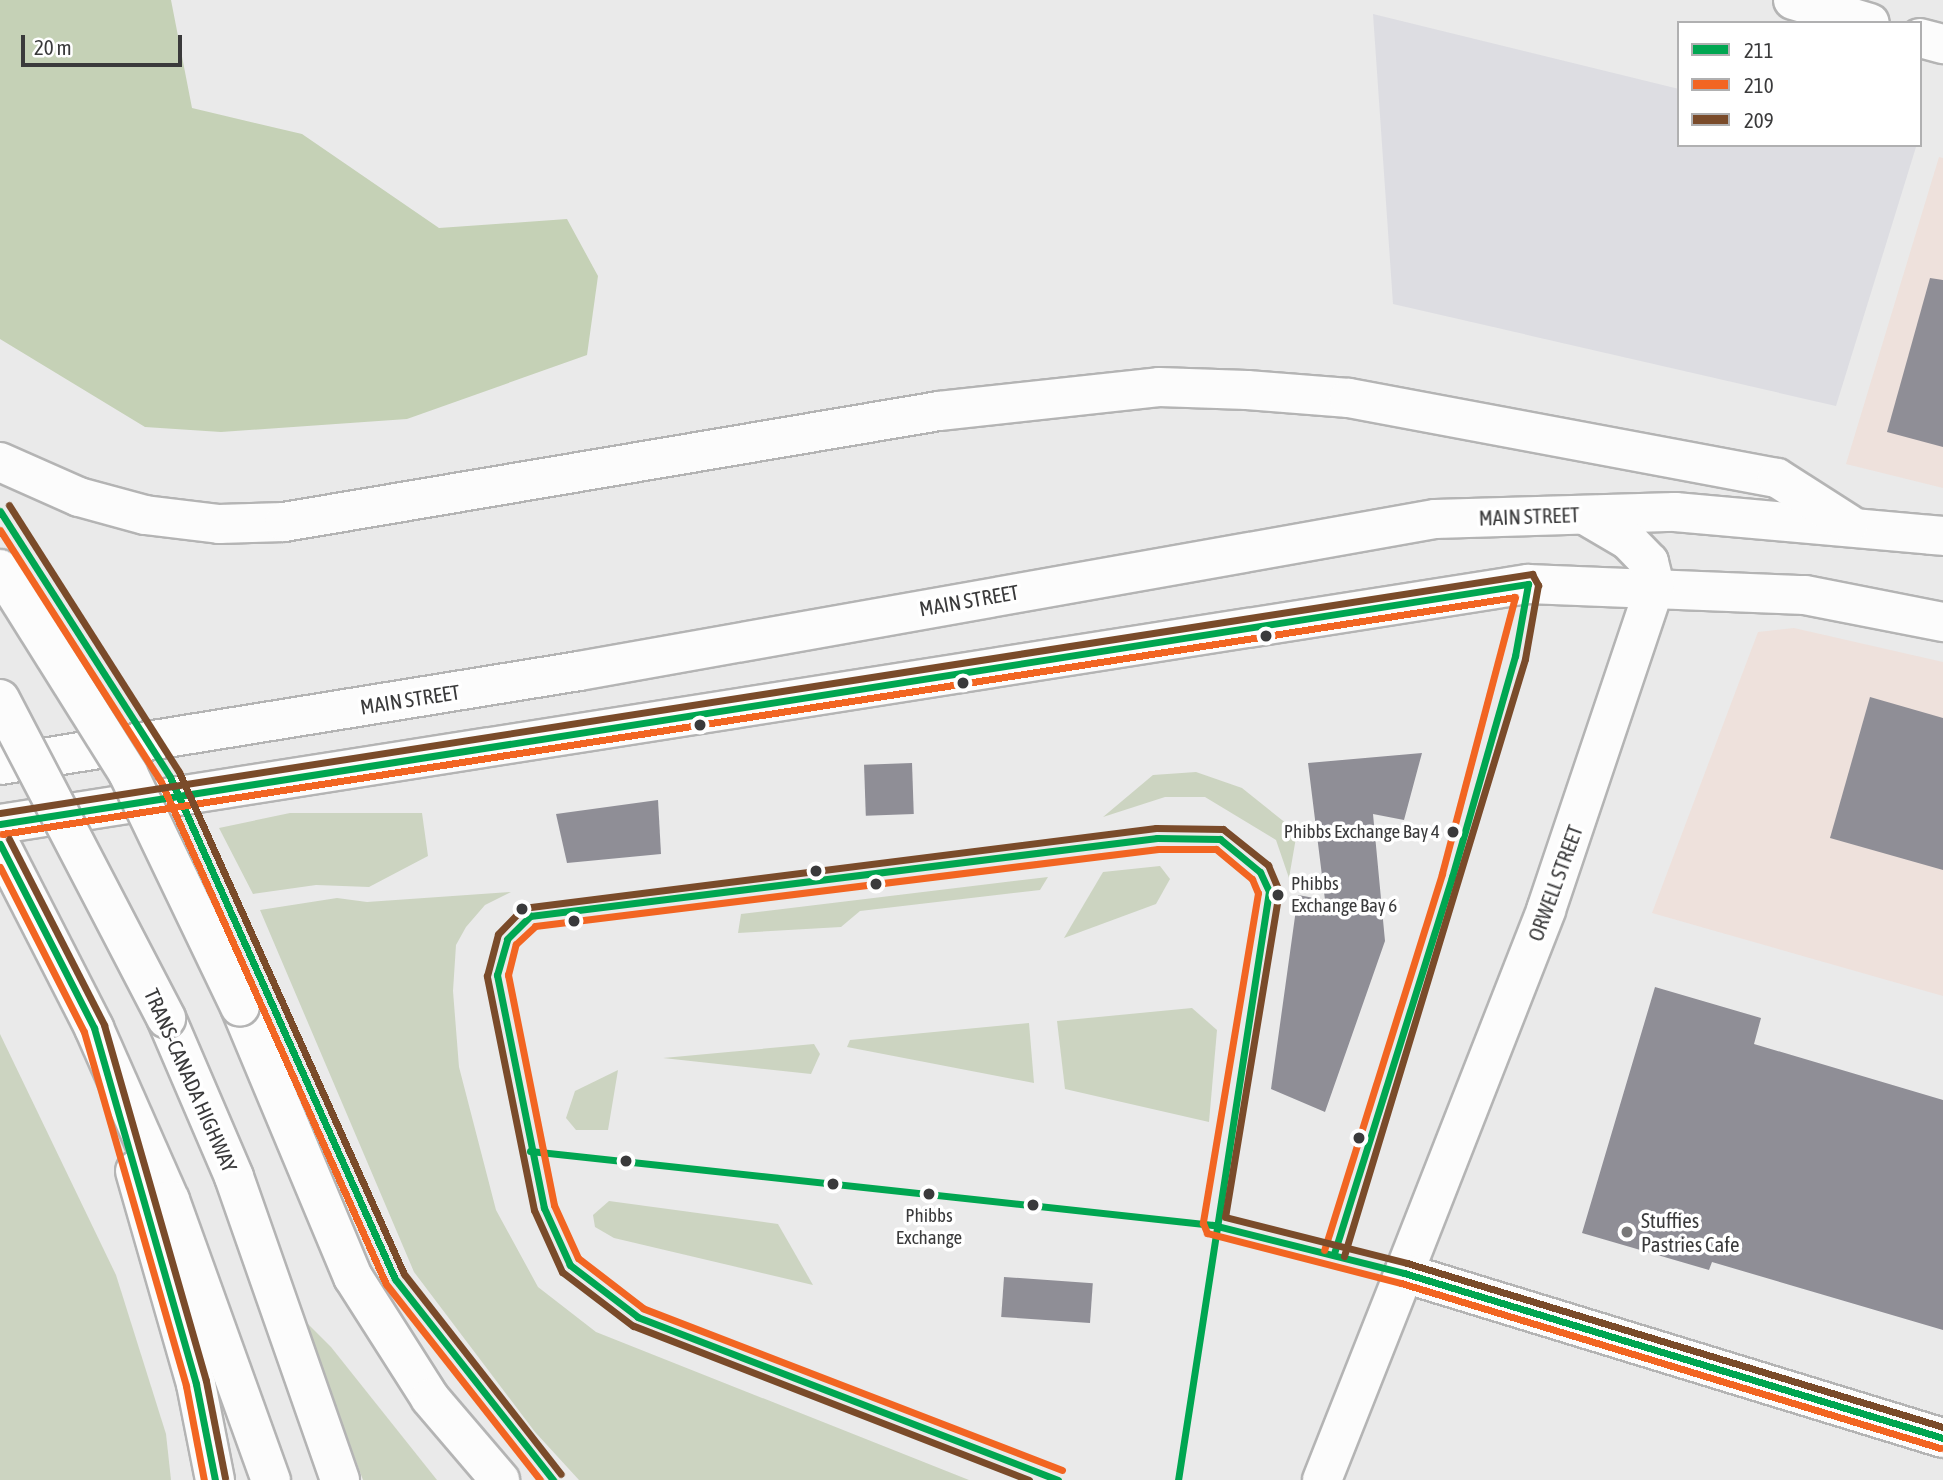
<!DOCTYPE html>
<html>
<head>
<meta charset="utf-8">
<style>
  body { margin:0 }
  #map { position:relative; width:1943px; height:1480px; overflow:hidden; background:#eaeaea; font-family:"Asap Condensed",sans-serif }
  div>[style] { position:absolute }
  .commercial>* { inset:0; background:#eee1dc }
  .built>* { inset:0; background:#dddde2 }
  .green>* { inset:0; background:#ccd4c1 }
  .forest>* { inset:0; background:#c5d1b6 }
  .building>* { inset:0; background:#8f8e96; transform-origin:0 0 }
  .roads { filter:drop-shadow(2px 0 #b4b4b4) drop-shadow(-2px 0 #b4b4b4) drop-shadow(0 2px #b4b4b4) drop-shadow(0 -2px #b4b4b4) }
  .minor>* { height:38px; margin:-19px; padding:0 19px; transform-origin:19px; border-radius:19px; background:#fcfcfc }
  .major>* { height:38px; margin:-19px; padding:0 19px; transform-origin:19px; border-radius:19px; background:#fcfcfc }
  .highway>* { height:38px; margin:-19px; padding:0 19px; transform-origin:19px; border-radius:19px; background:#fcfcfc }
  .bridges { filter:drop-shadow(2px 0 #b4b4b4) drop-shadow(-2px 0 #b4b4b4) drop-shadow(0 2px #b4b4b4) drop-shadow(0 -2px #b4b4b4) }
  .highway-bridge>* { height:38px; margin:-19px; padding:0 19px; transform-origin:19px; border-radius:19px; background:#fcfcfc }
  .bus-1>* { height:7px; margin:-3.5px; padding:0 3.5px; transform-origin:3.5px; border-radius:3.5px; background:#00a651 }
  .bus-2>* { height:7px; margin:-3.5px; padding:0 3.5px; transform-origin:3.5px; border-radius:3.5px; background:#f26522 }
  .bus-3>* { height:7px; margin:-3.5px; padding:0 3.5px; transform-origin:3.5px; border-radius:3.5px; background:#7a4b2a }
  .dots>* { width:19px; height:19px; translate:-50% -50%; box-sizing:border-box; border:4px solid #fff; border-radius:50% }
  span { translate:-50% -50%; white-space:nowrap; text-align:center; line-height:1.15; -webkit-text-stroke:7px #fff; paint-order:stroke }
  .bus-label { font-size:19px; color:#3a3a3b }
  .right { translate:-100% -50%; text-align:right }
  .left { translate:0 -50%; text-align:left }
  .street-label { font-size:21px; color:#3a3a3b }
  .poi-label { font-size:21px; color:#3a3a3b }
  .legend { position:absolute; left:1677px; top:21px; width:245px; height:126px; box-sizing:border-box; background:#fff; border:2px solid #b0b0b1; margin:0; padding:9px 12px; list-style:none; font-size:21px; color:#3a3a3b }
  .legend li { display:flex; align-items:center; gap:14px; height:35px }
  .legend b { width:35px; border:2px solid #b0b0b1 }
  .scale { position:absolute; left:21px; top:35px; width:161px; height:32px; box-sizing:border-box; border:4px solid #3a3a3b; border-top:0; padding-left:9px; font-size:21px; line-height:24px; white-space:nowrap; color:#3a3a3b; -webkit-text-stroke:5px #fff; paint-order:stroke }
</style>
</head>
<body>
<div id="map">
  <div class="commercial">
    <div style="clip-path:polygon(1939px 157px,1943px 158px,1943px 488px,1846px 464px)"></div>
    <div style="clip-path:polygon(1794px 628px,1943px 662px,1943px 996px,1652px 913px,1758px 632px)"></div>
  </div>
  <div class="built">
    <div style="clip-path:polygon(1373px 14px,1679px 89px,1679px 145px,1916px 147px,1836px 406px,1393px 304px)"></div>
  </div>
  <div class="green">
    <div style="clip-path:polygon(1196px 772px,1242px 788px,1297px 832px,1289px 878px,1276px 840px,1205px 797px,1165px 797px,1103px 817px,1153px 775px)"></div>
    <div style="clip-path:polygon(290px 813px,422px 813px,428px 856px,369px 887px,316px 885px,253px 894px,219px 828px)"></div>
    <div style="clip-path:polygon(1160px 866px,1170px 879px,1156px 904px,1064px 938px,1103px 872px)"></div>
    <div style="clip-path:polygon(1048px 877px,1040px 890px,860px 911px,841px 927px,738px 933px,741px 914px)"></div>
    <div style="clip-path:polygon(511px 892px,485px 905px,466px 927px,456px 945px,453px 991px,459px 1067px,496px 1210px,538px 1287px,596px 1332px,969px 1480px,579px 1480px,535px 1432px,414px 1272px,260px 910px,337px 898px,367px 902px)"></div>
    <div style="clip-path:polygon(1192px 1008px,1217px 1030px,1209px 1122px,1065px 1089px,1057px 1021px)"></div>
    <div style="clip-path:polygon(1029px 1023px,1034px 1083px,847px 1047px,850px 1040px)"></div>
    <div style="clip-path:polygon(0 1034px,116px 1275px,166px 1434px,171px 1480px,0 1480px)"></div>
    <div style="clip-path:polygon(814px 1044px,820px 1054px,811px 1074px,663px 1058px)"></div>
    <div style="clip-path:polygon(618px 1070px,608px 1130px,576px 1130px,566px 1118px,575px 1091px)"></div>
    <div style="clip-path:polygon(609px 1201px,778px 1224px,813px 1285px,614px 1238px,595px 1227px,593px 1215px)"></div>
    <div style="clip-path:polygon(303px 1319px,331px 1347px,437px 1480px,363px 1480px)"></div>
  </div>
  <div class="forest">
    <div style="clip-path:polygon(0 0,171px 0,192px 108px,302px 134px,439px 228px,567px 219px,598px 276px,587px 355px,407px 419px,221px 432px,145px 427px,0 339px)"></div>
  </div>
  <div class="building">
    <div style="clip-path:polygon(1930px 278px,1943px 280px,1943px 447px,1887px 432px)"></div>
    <div style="clip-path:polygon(1870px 697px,1943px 718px,1943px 870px,1830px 838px)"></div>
    <div style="clip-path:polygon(1422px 753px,1404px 820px,1373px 814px,1385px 941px,1325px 1112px,1271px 1089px,1298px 895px,1325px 900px,1308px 763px)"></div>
    <div style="left:912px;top:763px;width:51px;height:48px;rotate:88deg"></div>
    <div style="clip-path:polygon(658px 800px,661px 854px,567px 863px,556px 814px)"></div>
    <div style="clip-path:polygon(1655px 987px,1761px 1018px,1754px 1044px,1943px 1100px,1943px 1330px,1712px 1262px,1709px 1270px,1582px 1233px)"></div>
    <div style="left:1004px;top:1277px;width:89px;height:40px;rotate:4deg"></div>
  </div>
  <div class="roads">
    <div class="minor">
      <div style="left:1793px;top:0;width:80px;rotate:16.6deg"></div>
      <div style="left:1920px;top:38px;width:24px;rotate:15deg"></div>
      <div style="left:1404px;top:1273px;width:564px;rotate:17.02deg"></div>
    </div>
    <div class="major">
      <div style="left:0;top:765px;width:587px;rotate:-9.22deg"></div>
      <div style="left:579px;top:671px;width:869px;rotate:-10.07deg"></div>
      <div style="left:1435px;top:519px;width:240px;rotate:-1.7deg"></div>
      <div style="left:1675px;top:512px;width:269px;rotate:5.1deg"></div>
      <div style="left:0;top:824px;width:1547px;rotate:-8.93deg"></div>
      <div style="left:1528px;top:584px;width:277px;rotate:2.3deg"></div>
      <div style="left:1805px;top:595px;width:141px;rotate:11.1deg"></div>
      <div style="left:1404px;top:1273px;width:390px;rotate:-68.6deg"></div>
      <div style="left:1546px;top:910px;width:342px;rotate:-71.4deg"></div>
      <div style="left:1655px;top:586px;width:25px;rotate:-104deg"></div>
      <div style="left:1649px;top:562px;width:29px;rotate:-134deg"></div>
      <div style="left:1629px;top:541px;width:51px;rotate:-149.4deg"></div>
    </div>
    <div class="highway">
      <div style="left:0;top:462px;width:86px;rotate:23.9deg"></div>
      <div style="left:79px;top:497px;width:68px;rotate:15.3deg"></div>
      <div style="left:145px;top:515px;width:75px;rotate:6.9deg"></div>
      <div style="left:219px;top:524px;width:65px;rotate:-1.8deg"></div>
      <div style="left:284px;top:522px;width:664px;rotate:-9.62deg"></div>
      <div style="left:939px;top:411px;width:221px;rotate:-6.2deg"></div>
      <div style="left:1159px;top:387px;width:88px;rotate:2deg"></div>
      <div style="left:1247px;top:390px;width:102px;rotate:4.5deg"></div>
      <div style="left:1349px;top:398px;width:435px;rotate:10.6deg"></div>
      <div style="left:1777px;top:478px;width:85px;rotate:32.6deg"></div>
      <div style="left:0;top:844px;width:207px;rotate:62.9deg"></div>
      <div style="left:94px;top:1028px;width:188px;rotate:66.2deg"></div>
      <div style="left:170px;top:1200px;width:298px;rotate:70.2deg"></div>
      <div style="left:240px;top:1007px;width:293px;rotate:67.3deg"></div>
      <div style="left:353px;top:1277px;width:143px;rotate:57.5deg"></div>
      <div style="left:430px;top:1398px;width:108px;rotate:49.5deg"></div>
      <div style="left:166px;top:1018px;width:173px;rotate:66.8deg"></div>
      <div style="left:234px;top:1177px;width:321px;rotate:70.7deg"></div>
      <div style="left:135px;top:1171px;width:222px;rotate:74deg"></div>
      <div style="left:196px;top:1384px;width:98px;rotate:78.8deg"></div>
      <div style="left:1322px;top:1480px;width:223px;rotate:-68.4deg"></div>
    </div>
  </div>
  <div class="bridges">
    <div class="highway-bridge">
      <div style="left:0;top:569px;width:241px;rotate:57.9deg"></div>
      <div style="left:128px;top:773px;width:259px;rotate:64.4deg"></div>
      <div style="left:0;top:699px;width:360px;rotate:62.5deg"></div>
    </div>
  </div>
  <div class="bus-1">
    <div style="left:0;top:511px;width:316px;rotate:57.4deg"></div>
    <div style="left:170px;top:777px;width:550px;rotate:65.86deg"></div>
    <div style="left:395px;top:1279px;width:256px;rotate:51.8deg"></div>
    <div style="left:0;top:824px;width:1547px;rotate:-8.93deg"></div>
    <div style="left:1528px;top:584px;width:73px;rotate:100.2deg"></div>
    <div style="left:1515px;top:656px;width:230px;rotate:105.9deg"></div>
    <div style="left:1452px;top:877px;width:394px;rotate:107.4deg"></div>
    <div style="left:0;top:844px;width:207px;rotate:62.9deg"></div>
    <div style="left:94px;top:1028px;width:370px;rotate:74deg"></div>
    <div style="left:196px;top:1384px;width:98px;rotate:78.8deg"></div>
    <div style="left:530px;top:1151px;width:687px;rotate:6.18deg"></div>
    <div style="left:1213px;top:1225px;width:197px;rotate:14.1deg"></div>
    <div style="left:1404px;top:1273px;width:564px;rotate:17.02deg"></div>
    <div style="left:1058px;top:1480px;width:451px;rotate:-158.8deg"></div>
    <div style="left:638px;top:1317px;width:86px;rotate:-142.6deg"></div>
    <div style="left:570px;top:1265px;width:63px;rotate:-114.5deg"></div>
    <div style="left:544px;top:1208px;width:238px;rotate:-101.4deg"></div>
    <div style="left:497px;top:975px;width:37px;rotate:-74deg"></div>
    <div style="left:507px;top:939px;width:33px;rotate:-45deg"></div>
    <div style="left:530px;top:916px;width:632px;rotate:-7.09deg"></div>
    <div style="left:1157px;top:838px;width:63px;rotate:0.9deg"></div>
    <div style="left:1220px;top:839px;width:52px;rotate:39.5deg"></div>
    <div style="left:1260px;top:872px;width:21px;rotate:65deg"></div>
    <div style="left:1269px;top:891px;width:596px;rotate:98.78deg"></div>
  </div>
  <div class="bus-2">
    <div style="left:0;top:530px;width:299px;rotate:57.4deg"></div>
    <div style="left:161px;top:782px;width:550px;rotate:65.86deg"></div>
    <div style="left:386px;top:1284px;width:249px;rotate:51.8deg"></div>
    <div style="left:2px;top:834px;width:1531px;rotate:-8.9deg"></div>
    <div style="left:1515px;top:597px;width:286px;rotate:104.8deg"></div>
    <div style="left:1442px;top:874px;width:394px;rotate:107.4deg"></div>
    <div style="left:0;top:867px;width:185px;rotate:63deg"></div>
    <div style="left:84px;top:1032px;width:368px;rotate:73.9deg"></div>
    <div style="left:186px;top:1386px;width:96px;rotate:79.2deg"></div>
    <div style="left:1062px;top:1470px;width:449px;rotate:-158.9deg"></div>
    <div style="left:643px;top:1308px;width:82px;rotate:-142.4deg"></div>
    <div style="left:578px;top:1258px;width:58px;rotate:-114.4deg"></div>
    <div style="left:554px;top:1205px;width:235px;rotate:-101.3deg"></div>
    <div style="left:508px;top:975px;width:32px;rotate:-76deg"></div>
    <div style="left:516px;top:944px;width:26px;rotate:-43deg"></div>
    <div style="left:535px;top:926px;width:628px;rotate:-7.05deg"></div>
    <div style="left:1158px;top:849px;width:58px"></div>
    <div style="left:1216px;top:849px;width:47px;rotate:39.8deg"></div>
    <div style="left:1252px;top:879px;width:15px;rotate:67deg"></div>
    <div style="left:1258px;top:893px;width:335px;rotate:99.5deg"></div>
    <div style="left:1203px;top:1223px;width:11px;rotate:68deg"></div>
    <div style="left:1207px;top:1233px;width:200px;rotate:14.5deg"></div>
    <div style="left:1401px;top:1283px;width:564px;rotate:17.02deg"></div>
  </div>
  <div class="bus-3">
    <div style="left:9px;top:505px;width:317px;rotate:57.5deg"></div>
    <div style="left:179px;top:772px;width:550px;rotate:65.86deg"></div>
    <div style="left:404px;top:1274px;width:254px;rotate:51.9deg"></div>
    <div style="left:0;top:813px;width:1551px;rotate:-8.87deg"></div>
    <div style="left:1532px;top:574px;width:13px;rotate:61deg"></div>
    <div style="left:1538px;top:585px;width:75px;rotate:100deg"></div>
    <div style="left:1525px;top:659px;width:624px;rotate:106.87deg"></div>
    <div style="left:9px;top:839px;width:209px;rotate:62.9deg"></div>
    <div style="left:104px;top:1025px;width:370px;rotate:74deg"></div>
    <div style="left:206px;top:1381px;width:99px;rotate:78.9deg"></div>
    <div style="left:1029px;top:1480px;width:425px;rotate:-158.7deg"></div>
    <div style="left:633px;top:1326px;width:89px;rotate:-142.7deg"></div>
    <div style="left:562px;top:1272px;width:68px;rotate:-114.3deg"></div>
    <div style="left:534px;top:1210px;width:239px;rotate:-101.4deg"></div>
    <div style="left:487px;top:976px;width:43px;rotate:-75.3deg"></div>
    <div style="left:498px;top:934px;width:36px;rotate:-46deg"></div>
    <div style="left:523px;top:908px;width:638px;rotate:-7.2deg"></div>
    <div style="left:1156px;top:828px;width:67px;rotate:0.9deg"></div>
    <div style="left:1223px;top:829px;width:58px;rotate:38.7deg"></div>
    <div style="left:1268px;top:865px;width:28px;rotate:67deg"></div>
    <div style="left:1279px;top:891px;width:330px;rotate:99.4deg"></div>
    <div style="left:1225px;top:1217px;width:188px;rotate:14.2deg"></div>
    <div style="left:1407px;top:1263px;width:561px;rotate:17.01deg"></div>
  </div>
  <div class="dots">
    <div style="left:1266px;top:636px;background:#3a3a3b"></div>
    <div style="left:963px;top:683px;background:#3a3a3b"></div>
    <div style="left:700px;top:725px;background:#3a3a3b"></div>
    <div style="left:1453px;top:832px;background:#3a3a3b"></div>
    <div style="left:816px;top:871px;background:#3a3a3b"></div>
    <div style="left:876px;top:884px;background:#3a3a3b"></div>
    <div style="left:1278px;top:895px;background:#3a3a3b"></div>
    <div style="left:522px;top:909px;background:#3a3a3b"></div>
    <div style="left:574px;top:921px;background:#3a3a3b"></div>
    <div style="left:1359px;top:1138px;background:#3a3a3b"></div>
    <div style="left:626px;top:1161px;background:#3a3a3b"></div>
    <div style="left:833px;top:1184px;background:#3a3a3b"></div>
    <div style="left:929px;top:1194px;background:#3a3a3b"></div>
    <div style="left:1033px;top:1205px;background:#3a3a3b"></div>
    <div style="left:1627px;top:1232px;background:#787878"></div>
  </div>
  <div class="bus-label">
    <span class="right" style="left:1440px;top:832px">Phibbs Exchange Bay 4</span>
    <span class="left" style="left:1291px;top:895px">Phibbs<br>Exchange Bay 6</span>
    <span style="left:929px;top:1227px">Phibbs<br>Exchange</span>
  </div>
  <div class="street-label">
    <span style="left:1529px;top:516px;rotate:-2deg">MAIN STREET</span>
    <span style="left:969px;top:600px;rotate:-10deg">MAIN STREET</span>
    <span style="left:410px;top:699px;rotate:-9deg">MAIN STREET</span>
    <span style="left:1555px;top:883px;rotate:-70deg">ORWELL STREET</span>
    <span style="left:191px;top:1080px;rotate:66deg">TRANS-CANADA HIGHWAY</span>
  </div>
  <div class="poi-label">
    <span class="left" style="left:1641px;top:1232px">Stuffies<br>Pastries Cafe</span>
  </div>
  <ul class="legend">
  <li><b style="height:9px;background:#00a651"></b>211</li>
  <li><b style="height:9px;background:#f26522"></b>210</li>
  <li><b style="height:9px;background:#7a4b2a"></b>209</li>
  </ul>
  <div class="scale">20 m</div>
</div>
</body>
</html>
